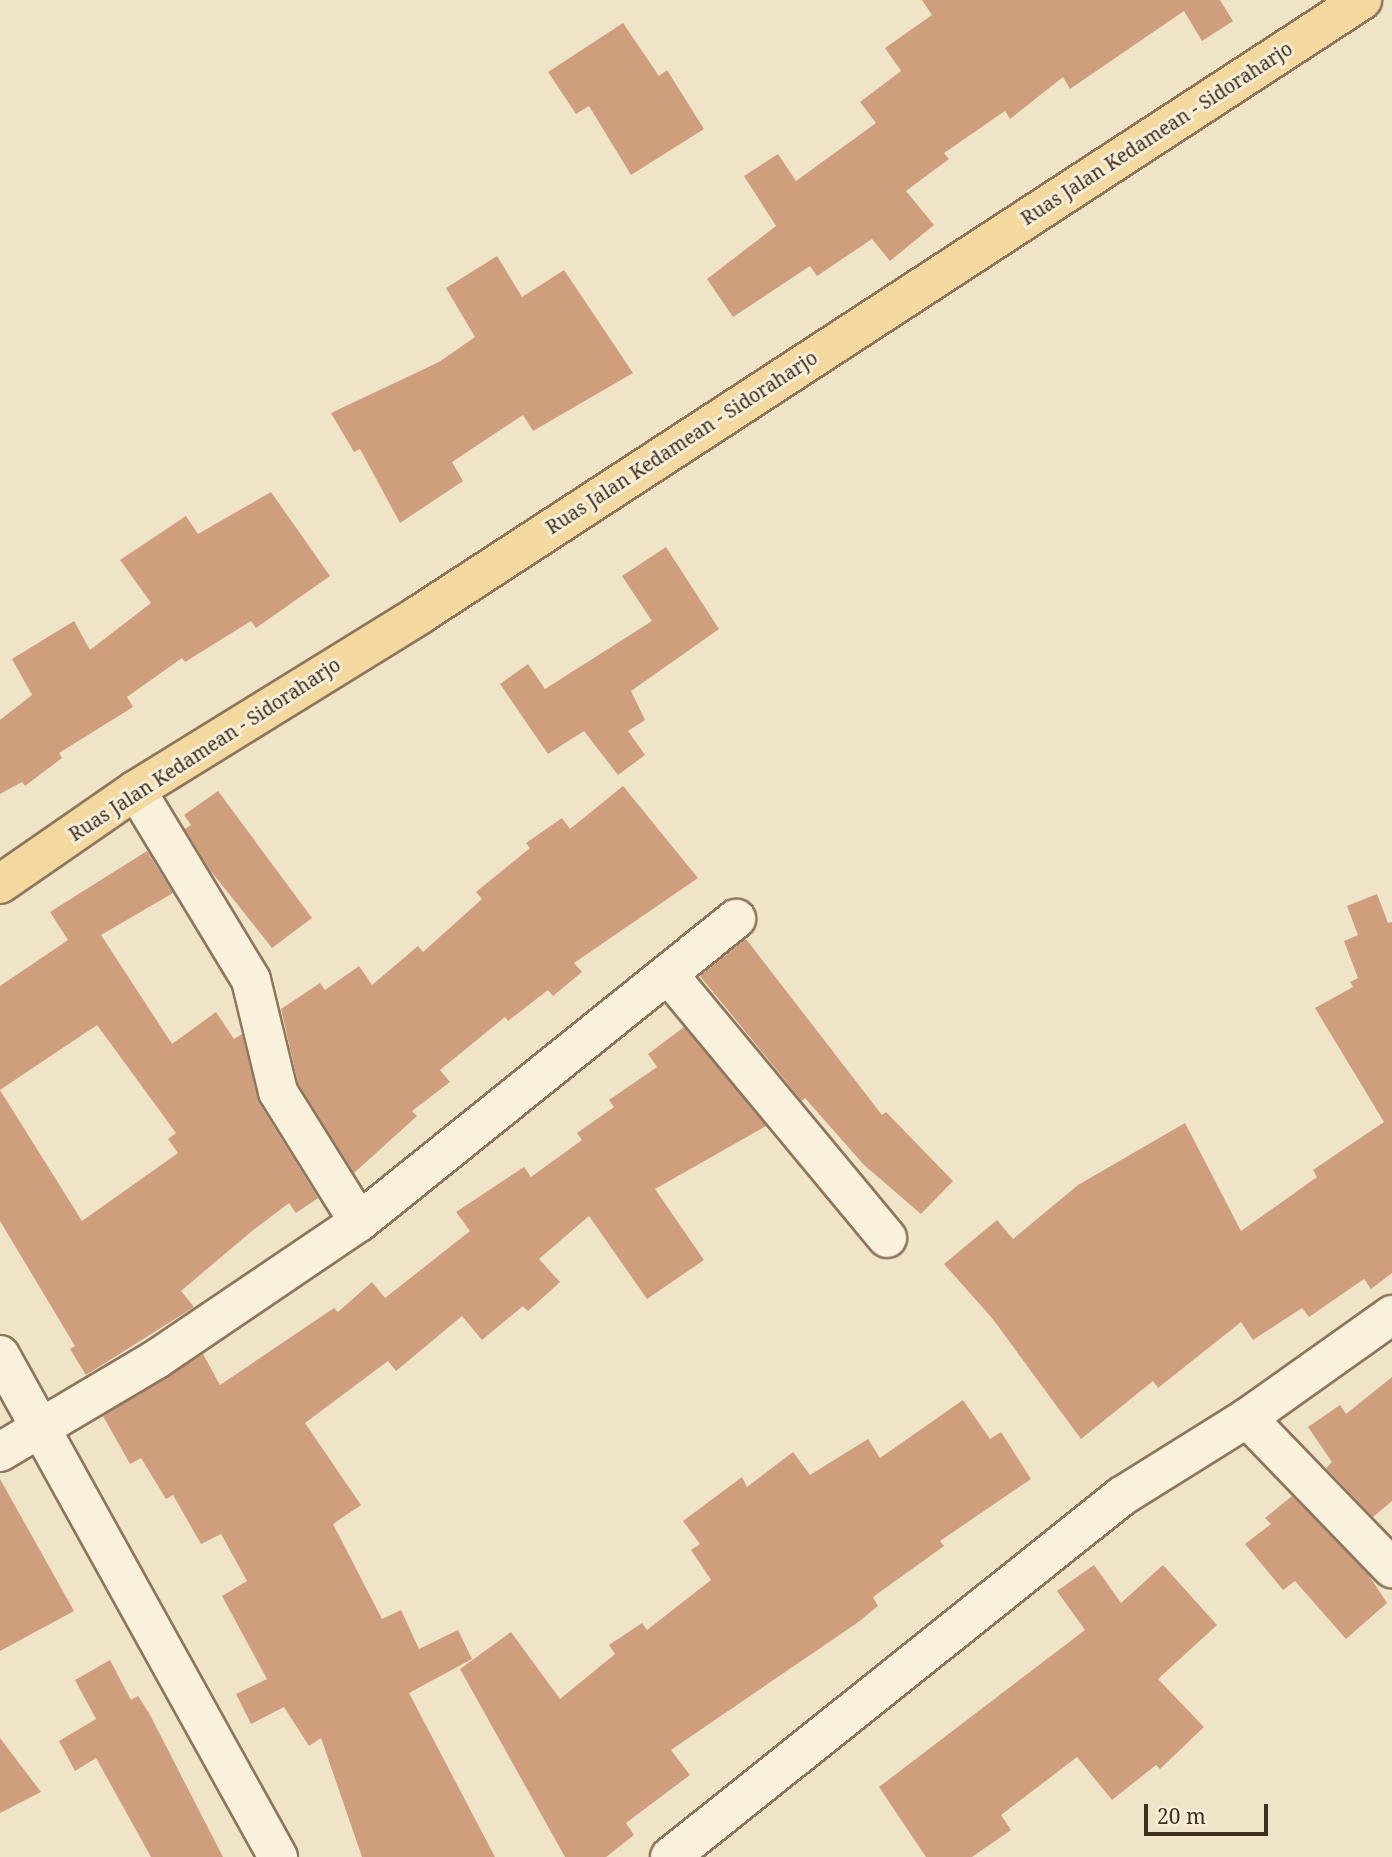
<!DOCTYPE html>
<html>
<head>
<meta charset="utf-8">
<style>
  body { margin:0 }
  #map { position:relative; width:1392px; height:1857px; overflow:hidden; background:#f0e4c8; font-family:"Noto Serif",serif }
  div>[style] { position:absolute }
  .building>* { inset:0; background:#cf9f7d }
  .roads { filter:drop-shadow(2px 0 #8d765c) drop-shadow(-2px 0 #8d765c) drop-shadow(0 2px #8d765c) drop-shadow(0 -2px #8d765c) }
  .minor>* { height:38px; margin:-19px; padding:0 19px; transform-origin:19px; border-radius:19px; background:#faf1dc }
  .major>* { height:38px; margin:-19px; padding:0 19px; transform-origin:19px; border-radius:19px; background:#f3d9a0 }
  span { translate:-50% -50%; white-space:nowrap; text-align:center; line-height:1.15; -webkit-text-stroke:6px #f7eed8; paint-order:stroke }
  .street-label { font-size:19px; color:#3d2e20 }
  .scale { position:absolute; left:1144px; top:1804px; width:124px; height:32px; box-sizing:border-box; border:4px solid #3d2e20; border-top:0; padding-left:9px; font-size:21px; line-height:24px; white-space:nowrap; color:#3d2e20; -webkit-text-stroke:5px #f7eed8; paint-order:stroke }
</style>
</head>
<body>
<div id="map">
  <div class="building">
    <div style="clip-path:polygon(922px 0,1220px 0,1233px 21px,1202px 41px,1184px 11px,1070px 89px,1063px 77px,1010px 119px,1005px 111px,944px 153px,949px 159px,906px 191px,934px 225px,890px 261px,872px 239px,817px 276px,810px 266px,733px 317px,707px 279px,776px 226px,744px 176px,778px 154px,796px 181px,876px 123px,860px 102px,901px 71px,885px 48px,932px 15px)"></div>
    <div style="clip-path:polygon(623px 23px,659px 76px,667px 70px,704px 129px,631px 175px,589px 106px,576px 114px,548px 72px)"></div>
    <div style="clip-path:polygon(497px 256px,522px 297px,564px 270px,633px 373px,533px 431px,523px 415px,452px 462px,463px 481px,400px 523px,360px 449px,354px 452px,331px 413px,439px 362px,475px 337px,446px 288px)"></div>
    <div style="clip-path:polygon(271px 492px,330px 576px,256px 628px,251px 621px,185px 662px,182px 658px,127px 697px,133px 707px,59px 753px,62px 758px,25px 786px,22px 782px,0 794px,0 720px,32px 695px,12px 659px,74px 621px,90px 650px,151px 603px,120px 560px,186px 516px,198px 534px)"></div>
    <div style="clip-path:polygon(666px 547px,719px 629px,631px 691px,645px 720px,628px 731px,645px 755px,618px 775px,584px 731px,548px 754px,500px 684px,528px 664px,545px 689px,652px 621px,622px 576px)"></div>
    <div style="clip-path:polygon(623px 786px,698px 878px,574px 963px,582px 972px,553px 996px,548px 990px,508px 1021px,505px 1017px,440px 1070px,450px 1082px,412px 1111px,417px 1116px,354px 1173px,298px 1083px,281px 1009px,320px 983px,325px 990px,359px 966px,372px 985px,418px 946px,423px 952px,482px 899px,476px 892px,530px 848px,526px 843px,562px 818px,570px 829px)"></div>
    <div style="clip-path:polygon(218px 791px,312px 918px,272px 948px,210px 870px,185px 829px,191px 825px,184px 815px)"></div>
    <div style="clip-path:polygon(evenodd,147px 851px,173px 893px,101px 935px,172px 1044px,216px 1012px,234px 1039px,242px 1034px,259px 1103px,318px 1198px,296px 1213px,289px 1203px,252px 1231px,181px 1291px,194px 1307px,86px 1375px,70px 1349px,75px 1346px,0 1221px,0 986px,68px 940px,50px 912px,147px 851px,97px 1025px,176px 1133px,168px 1139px,178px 1153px,82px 1221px,0 1090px,97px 1025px)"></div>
    <div style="clip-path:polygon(1377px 894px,1388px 923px,1392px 922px,1392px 1273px,1371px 1289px,1364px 1279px,1309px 1317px,1302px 1308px,1253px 1340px,1241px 1322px,1158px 1388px,1153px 1381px,1081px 1439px,992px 1318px,944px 1264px,997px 1220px,1013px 1239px,1078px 1185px,1185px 1123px,1241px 1231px,1317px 1177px,1313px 1170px,1384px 1122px,1315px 1008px,1353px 987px,1350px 982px,1358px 978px,1344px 941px,1358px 935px,1347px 906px)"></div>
    <div style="clip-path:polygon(746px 939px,882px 1115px,886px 1112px,953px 1181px,921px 1214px,864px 1165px,805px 1098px,802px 1101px,700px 976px)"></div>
    <div style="clip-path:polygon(684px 1027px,766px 1126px,655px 1189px,704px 1260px,647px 1299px,589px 1216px,539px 1259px,560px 1282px,528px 1311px,523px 1306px,482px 1340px,462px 1316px,396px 1371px,388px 1361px,305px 1423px,361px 1505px,333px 1524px,382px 1619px,401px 1610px,419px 1649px,458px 1630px,472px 1659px,409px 1693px,495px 1857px,362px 1857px,321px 1738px,309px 1746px,284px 1707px,251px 1724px,236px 1694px,267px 1679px,222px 1596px,247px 1581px,221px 1534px,201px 1544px,173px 1495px,166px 1499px,141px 1458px,130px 1464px,103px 1416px,203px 1354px,220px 1385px,334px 1308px,338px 1312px,372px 1282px,385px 1298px,470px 1231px,456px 1212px,524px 1167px,531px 1177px,582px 1140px,577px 1133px,614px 1107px,609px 1100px,657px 1067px,648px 1054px)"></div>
    <div style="clip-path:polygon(1392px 1377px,1392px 1501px,1373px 1517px,1326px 1468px,1332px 1462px,1308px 1427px,1340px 1405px,1346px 1414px)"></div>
    <div style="clip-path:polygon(963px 1400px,990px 1439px,1001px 1432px,1031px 1479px,940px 1541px,944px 1546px,873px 1597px,878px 1606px,857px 1623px,671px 1750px,690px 1775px,626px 1823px,634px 1835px,606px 1857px,565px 1857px,460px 1669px,511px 1632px,560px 1699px,615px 1654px,609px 1645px,642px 1623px,647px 1630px,711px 1580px,691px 1550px,700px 1544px,683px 1521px,742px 1477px,747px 1487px,793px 1452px,810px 1475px,868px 1439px,880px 1458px)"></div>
    <div style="clip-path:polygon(0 1479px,74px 1611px,0 1651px)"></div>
    <div style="clip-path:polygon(1292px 1496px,1368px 1574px,1387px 1603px,1346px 1639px,1295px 1581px,1283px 1590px,1245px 1544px,1271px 1524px,1265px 1518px)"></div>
    <div style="clip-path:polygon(1094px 1565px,1121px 1603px,1163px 1565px,1217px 1625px,1158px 1679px,1204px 1727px,1160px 1769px,1156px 1765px,1112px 1800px,1077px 1757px,1001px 1815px,1011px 1830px,972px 1857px,926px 1857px,879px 1787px,1085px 1630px,1057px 1591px)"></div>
    <div style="clip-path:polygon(110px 1660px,131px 1700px,138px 1696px,149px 1713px,223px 1857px,151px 1857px,96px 1758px,75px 1771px,59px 1741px,96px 1719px,75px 1680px)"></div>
    <div style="clip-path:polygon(0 1738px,41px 1792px,0 1813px)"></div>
  </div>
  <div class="roads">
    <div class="minor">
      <div style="left:136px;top:790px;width:222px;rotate:58.8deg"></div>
      <div style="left:251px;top:980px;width:115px;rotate:76.4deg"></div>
      <div style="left:278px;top:1092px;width:153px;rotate:58.1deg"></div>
      <div style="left:668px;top:974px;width:343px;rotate:50.3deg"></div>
      <div style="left:0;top:1355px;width:574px;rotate:61.02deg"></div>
      <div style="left:1247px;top:1418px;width:209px;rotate:46deg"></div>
      <div style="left:0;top:1452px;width:184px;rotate:-30.7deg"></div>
      <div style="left:158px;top:1358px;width:243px;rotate:-34.1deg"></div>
      <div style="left:359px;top:1222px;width:484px;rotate:-38.8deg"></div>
      <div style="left:670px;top:1857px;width:578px;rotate:-38.61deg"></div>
      <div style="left:1122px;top:1496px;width:147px;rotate:-32deg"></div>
      <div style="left:1247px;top:1418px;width:178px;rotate:-35.4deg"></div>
    </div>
    <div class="major">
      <div style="left:0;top:884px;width:165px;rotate:-34.7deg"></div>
      <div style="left:136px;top:790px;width:333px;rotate:-31.7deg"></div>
      <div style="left:419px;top:615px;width:1126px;rotate:-33.11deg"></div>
    </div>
  </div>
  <div class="street-label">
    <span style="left:1157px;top:134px;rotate:-33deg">Ruas Jalan Kedamean - Sidoraharjo</span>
    <span style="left:682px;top:443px;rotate:-33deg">Ruas Jalan Kedamean - Sidoraharjo</span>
    <span style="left:205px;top:750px;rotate:-33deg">Ruas Jalan Kedamean - Sidoraharjo</span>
  </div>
  <div class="scale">20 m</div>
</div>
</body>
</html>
